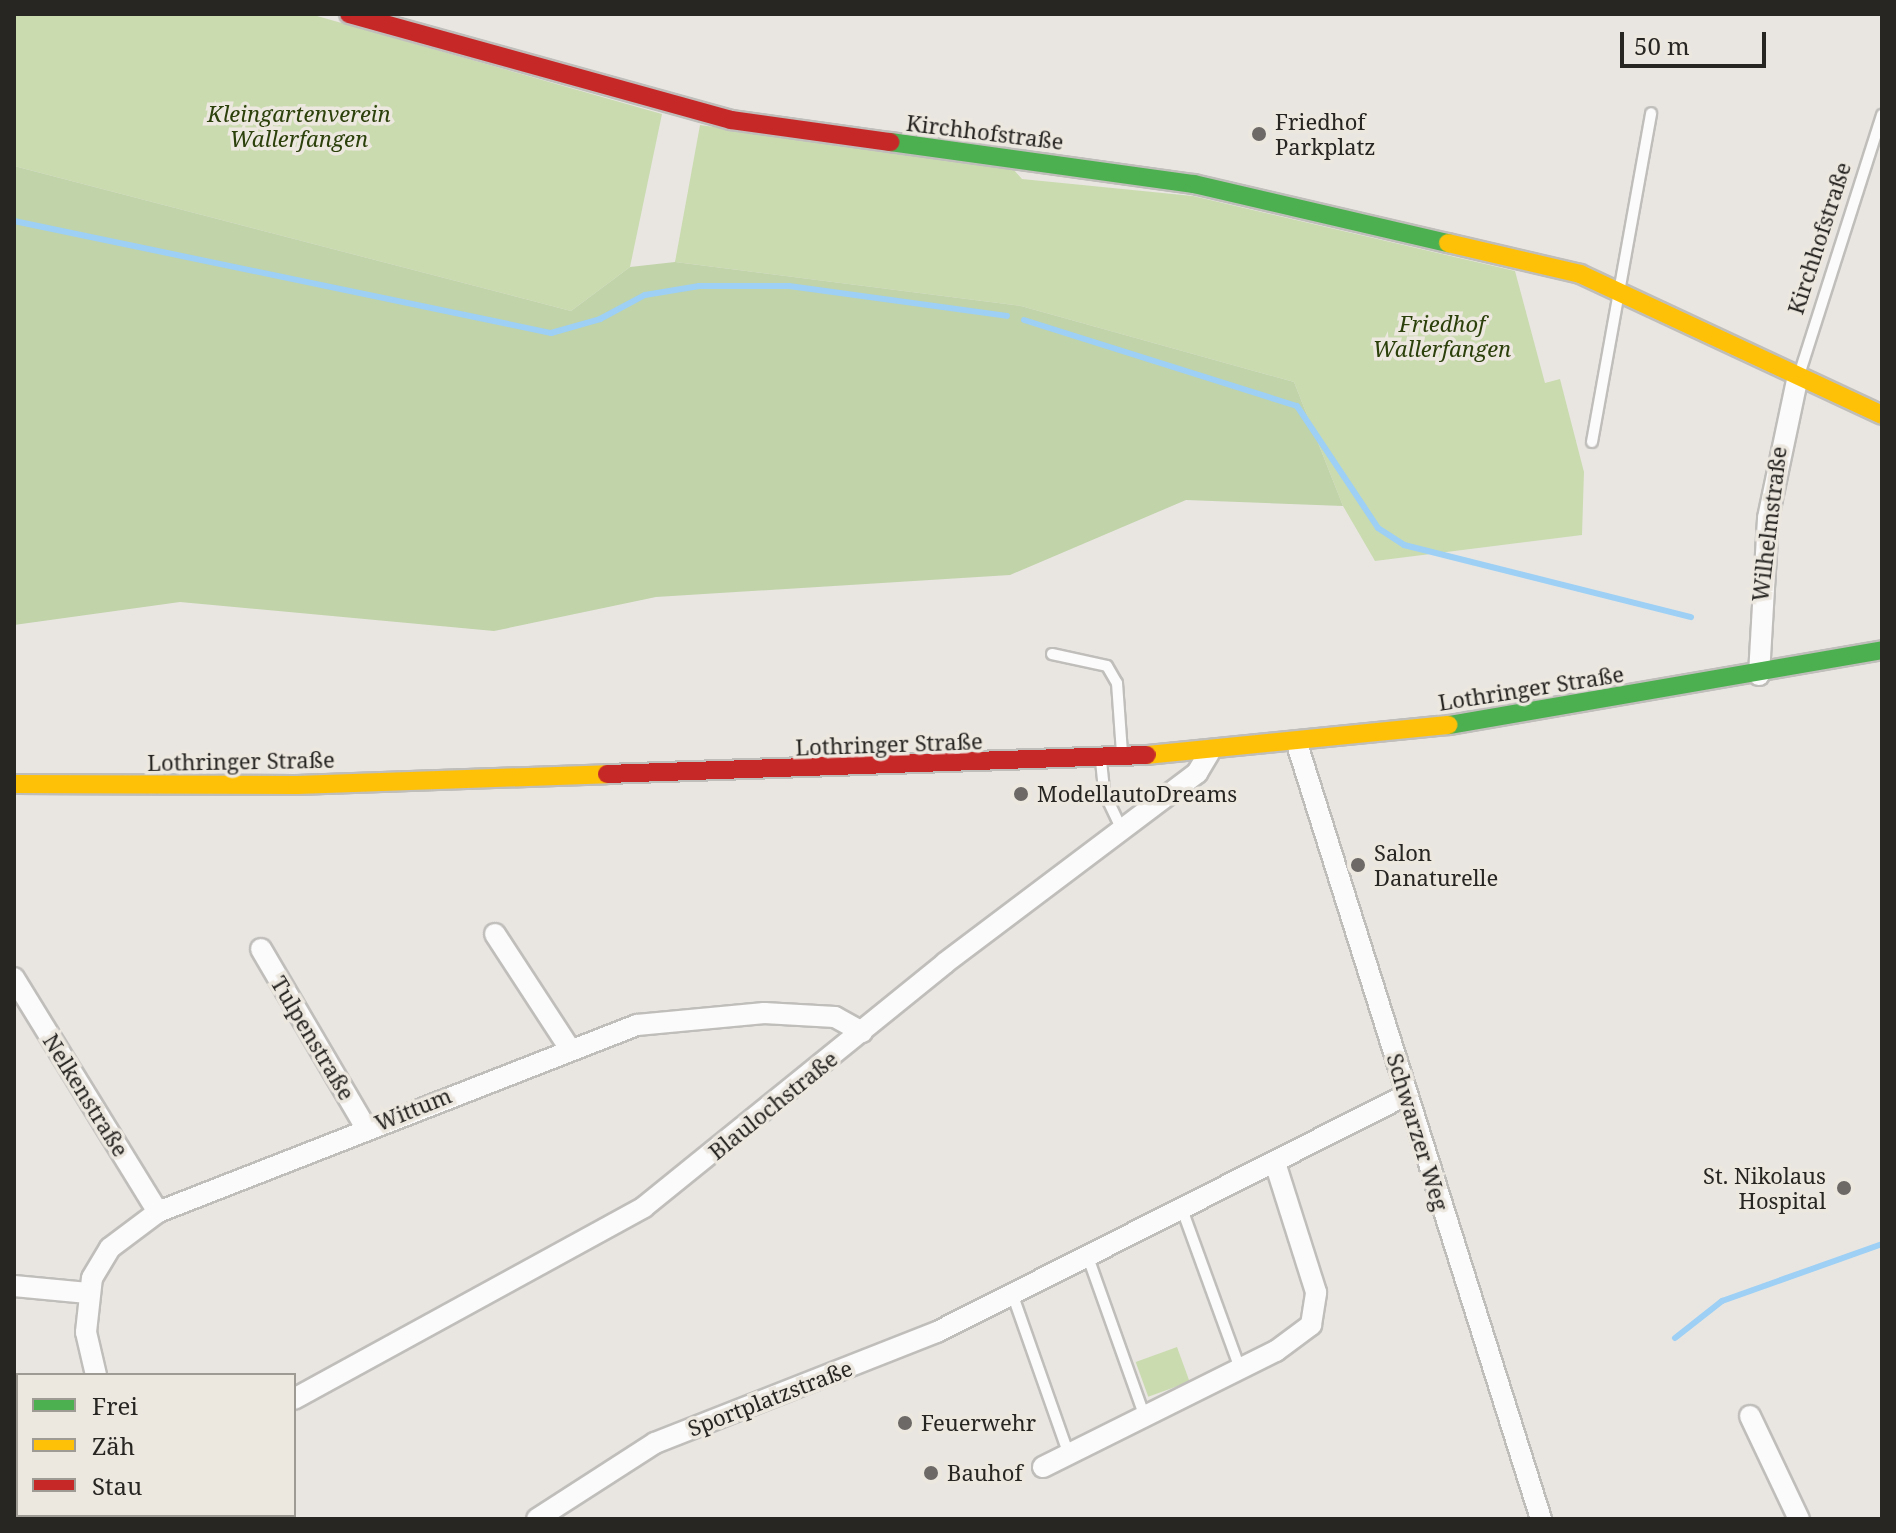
<!DOCTYPE html>
<html>
<head>
<meta charset="utf-8">
<style>
  body { margin:0 }
  #map { position:relative; width:1896px; height:1533px; overflow:hidden; background:#e9e6e2; font-family:"Noto Serif",serif }
  div>[style] { position:absolute }
  .green>* { inset:0; background:#cadbb0; transform-origin:0 0 }
  .forest>* { inset:0; background:#c1d3a9 }
  .stream>* { height:6px; margin:-3px; padding:0 3px; transform-origin:3px; border-radius:3px; background:#9dd0f4 }
  .roads { filter:drop-shadow(2px 0 #c0bebb) drop-shadow(-2px 0 #c0bebb) drop-shadow(0 2px #c0bebb) drop-shadow(0 -2px #c0bebb) }
  .lane>* { height:10px; margin:-5px; padding:0 5px; transform-origin:5px; border-radius:5px; background:#fcfbfb }
  .street>* { height:20px; margin:-10px; padding:0 10px; transform-origin:10px; border-radius:10px; background:#fcfbfb }
  .fast>* { height:18px; margin:-9px; padding:0 9px; transform-origin:9px; border-radius:9px; background:#4caf50 }
  .slow>* { height:18px; margin:-9px; padding:0 9px; transform-origin:9px; border-radius:9px; background:#ffc107 }
  .jam>* { height:18px; margin:-9px; padding:0 9px; transform-origin:9px; border-radius:9px; background:#c62828 }
  .dots>* { width:22px; height:22px; translate:-50% -50%; box-sizing:border-box; border:4px solid #ece7df; border-radius:50% }
  span { translate:-50% -50%; white-space:nowrap; text-align:center; line-height:1.15; -webkit-text-stroke:7px #ece7df; paint-order:stroke }
  .park-label { font-size:22px; color:#2b400a; font-style:italic }
  .poi-label { font-size:22px; color:#282623 }
  .left { translate:0 -50%; text-align:left }
  .right { translate:-100% -50%; text-align:right }
  .street-label { font-size:22px; color:#282623 }
  .frame { position:absolute; inset:0; border:16px solid #282623; pointer-events:none }
  .legend { position:absolute; left:16px; top:1373px; width:280px; height:144px; box-sizing:border-box; background:#ece7df; border:2px solid #9e9a94; margin:0; padding:10px 14px; list-style:none; font-size:24px; color:#282623 }
  .legend li { display:flex; align-items:center; gap:16px; height:40px }
  .legend b { width:40px; border:2px solid #9e9a94 }
  .scale { position:absolute; left:1620px; top:32px; width:146px; height:36px; box-sizing:border-box; border:4px solid #282623; border-top:0; padding-left:10px; font-size:24px; line-height:28px; white-space:nowrap; color:#282623; -webkit-text-stroke:6px #ece7df; paint-order:stroke }
</style>
</head>
<body>
<div id="map">
  <div class="green">
    <div style="clip-path:polygon(14px 14px,310px 14px,662px 114px,630px 267px,571px 311px,14px 166px)"></div>
    <div style="clip-path:polygon(700px 125px,1013px 169px,1022px 179px,1193px 196px,1515px 271px,1545px 383px,1560px 379px,1584px 472px,1582px 535px,1375px 561px,1343px 506px,1294px 382px,1021px 306px,675px 262px)"></div>
    <div style="left:1177px;top:1347px;width:37px;height:44px;rotate:70deg"></div>
  </div>
  <div class="forest">
    <div style="clip-path:polygon(14px 166px,571px 311px,630px 267px,675px 262px,1021px 306px,1294px 382px,1343px 506px,1186px 500px,1010px 575px,656px 597px,494px 631px,180px 602px,14px 625px)"></div>
  </div>
  <div class="stream">
    <div style="left:14px;top:221px;width:549px;rotate:11.78deg"></div>
    <div style="left:551px;top:333px;width:51px;rotate:-15.9deg"></div>
    <div style="left:600px;top:319px;width:51px;rotate:-28.1deg"></div>
    <div style="left:645px;top:295px;width:55px;rotate:-9.5deg"></div>
    <div style="left:699px;top:286px;width:90px"></div>
    <div style="left:789px;top:286px;width:220px;rotate:7.8deg"></div>
    <div style="left:1024px;top:320px;width:286px;rotate:17.5deg"></div>
    <div style="left:1297px;top:406px;width:146px;rotate:56.4deg"></div>
    <div style="left:1378px;top:528px;width:31px;rotate:33deg"></div>
    <div style="left:1404px;top:545px;width:296px;rotate:14.1deg"></div>
    <div style="left:1675px;top:1338px;width:60px;rotate:-38.2deg"></div>
    <div style="left:1722px;top:1301px;width:170px;rotate:-19.6deg"></div>
  </div>
  <div class="roads">
    <div class="lane">
      <div style="left:1800px;top:372px;width:270px;rotate:-72.3deg"></div>
      <div style="left:1592px;top:442px;width:334px;rotate:-79.8deg"></div>
      <div style="left:1052px;top:654px;width:56px;rotate:12.3deg"></div>
      <div style="left:1107px;top:666px;width:20px;rotate:60deg"></div>
      <div style="left:1117px;top:683px;width:70px;rotate:85.9deg"></div>
      <div style="left:1101px;top:761px;width:31px;rotate:84deg"></div>
      <div style="left:1104px;top:792px;width:42px;rotate:64.7deg"></div>
      <div style="left:1183px;top:1212px;width:167px;rotate:70deg"></div>
      <div style="left:1089px;top:1260px;width:167px;rotate:70.4deg"></div>
      <div style="left:1013px;top:1296px;width:169px;rotate:70.6deg"></div>
    </div>
    <div class="street">
      <div style="left:1759px;top:675px;width:157px;rotate:-86.7deg"></div>
      <div style="left:1768px;top:518px;width:145px;rotate:-78.1deg"></div>
      <div style="left:1297px;top:744px;width:813px;rotate:72.52deg"></div>
      <div style="left:495px;top:934px;width:134px;rotate:56.9deg"></div>
      <div style="left:261px;top:949px;width:208px;rotate:59.6deg"></div>
      <div style="left:14px;top:978px;width:275px;rotate:58.4deg"></div>
      <div style="left:14px;top:1286px;width:74px;rotate:5.4deg"></div>
      <div style="left:96px;top:1375px;width:44px;rotate:-103.1deg"></div>
      <div style="left:86px;top:1332px;width:54px;rotate:-83.7deg"></div>
      <div style="left:92px;top:1278px;width:35px;rotate:-59deg"></div>
      <div style="left:110px;top:1248px;width:60px;rotate:-36.9deg"></div>
      <div style="left:158px;top:1212px;width:514px;rotate:-21.33deg"></div>
      <div style="left:637px;top:1025px;width:128px;rotate:-5.4deg"></div>
      <div style="left:764px;top:1013px;width:71px;rotate:3.2deg"></div>
      <div style="left:835px;top:1017px;width:31px;rotate:29deg"></div>
      <div style="left:294px;top:1399px;width:399px;rotate:-28.7deg"></div>
      <div style="left:644px;top:1207px;width:387px;rotate:-39deg"></div>
      <div style="left:945px;top:963px;width:316px;rotate:-37deg"></div>
      <div style="left:1197px;top:773px;width:23px;rotate:-59deg"></div>
      <div style="left:1750px;top:1416px;width:114px;rotate:64.6deg"></div>
      <div style="left:1043px;top:1467px;width:260px;rotate:-26.5deg"></div>
      <div style="left:1276px;top:1351px;width:44px;rotate:-36.6deg"></div>
      <div style="left:1311px;top:1325px;width:33px;rotate:-81deg"></div>
      <div style="left:1316px;top:1292px;width:135px;rotate:-107.6deg"></div>
      <div style="left:14px;top:1489px;width:4px"></div>
      <div style="left:195px;top:1515px;width:4px;rotate:90deg"></div>
      <div style="left:537px;top:1519px;width:140px;rotate:-32.8deg"></div>
      <div style="left:655px;top:1443px;width:303px;rotate:-21.5deg"></div>
      <div style="left:937px;top:1332px;width:525px;rotate:-26.81deg"></div>
    </div>
    <div class="fast">
      <div style="left:890px;top:142px;width:307px;rotate:7.9deg"></div>
      <div style="left:1194px;top:184px;width:261px;rotate:13.1deg"></div>
      <div style="left:1449px;top:725px;width:439px;rotate:-9.8deg"></div>
    </div>
    <div class="slow">
      <div style="left:1448px;top:243px;width:136px;rotate:13.2deg"></div>
      <div style="left:1580px;top:274px;width:333px;rotate:25deg"></div>
      <div style="left:1147px;top:755px;width:303px;rotate:-5.7deg"></div>
      <div style="left:14px;top:784px;width:283px;rotate:0.2deg"></div>
      <div style="left:297px;top:785px;width:310px;rotate:-2deg"></div>
    </div>
    <div class="jam">
      <div style="left:349px;top:14px;width:396px;rotate:15.5deg"></div>
      <div style="left:731px;top:120px;width:161px;rotate:7.9deg"></div>
      <div style="left:607px;top:774px;width:540px;rotate:-2.02deg"></div>
    </div>
  </div>
  <div class="dots">
    <div style="left:1259px;top:134px;background:#6c6966"></div>
    <div style="left:1021px;top:794px;background:#6c6966"></div>
    <div style="left:1358px;top:865px;background:#6c6966"></div>
    <div style="left:1844px;top:1188px;background:#6c6966"></div>
    <div style="left:905px;top:1423px;background:#6c6966"></div>
    <div style="left:931px;top:1473px;background:#6c6966"></div>
  </div>
  <div class="park-label">
    <span style="left:299px;top:126px">Kleingartenverein<br>Wallerfangen</span>
    <span style="left:1442px;top:336px">Friedhof<br>Wallerfangen</span>
  </div>
  <div class="poi-label">
    <span class="left" style="left:1275px;top:134px">Friedhof<br>Parkplatz</span>
    <span class="left" style="left:1037px;top:794px">ModellautoDreams</span>
    <span class="left" style="left:1374px;top:865px">Salon<br>Danaturelle</span>
    <span class="right" style="left:1826px;top:1188px">St. Nikolaus<br>Hospital</span>
    <span class="left" style="left:921px;top:1423px">Feuerwehr</span>
    <span class="left" style="left:947px;top:1473px">Bauhof</span>
  </div>
  <div class="street-label">
    <span style="left:985px;top:132px;rotate:7deg">Kirchhofstraße</span>
    <span style="left:1819px;top:238px;rotate:-72deg">Kirchhofstraße</span>
    <span style="left:1769px;top:524px;rotate:-83deg">Wilhelmstraße</span>
    <span style="left:1531px;top:688px;rotate:-9deg">Lothringer Straße</span>
    <span style="left:889px;top:744px;rotate:-2deg">Lothringer Straße</span>
    <span style="left:241px;top:761px;rotate:-1deg">Lothringer Straße</span>
    <span style="left:313px;top:1038px;rotate:59deg">Tulpenstraße</span>
    <span style="left:86px;top:1095px;rotate:58deg">Nelkenstraße</span>
    <span style="left:773px;top:1105px;rotate:-39deg">Blaulochstraße</span>
    <span style="left:413px;top:1109px;rotate:-22deg">Wittum</span>
    <span style="left:1418px;top:1132px;rotate:73deg">Schwarzer Weg</span>
    <span style="left:770px;top:1398px;rotate:-21deg">Sportplatzstraße</span>
  </div>
  <div class="frame"></div>
  <ul class="legend">
  <li><b style="height:10px;background:#4caf50"></b>Frei</li>
  <li><b style="height:10px;background:#ffc107"></b>Zäh</li>
  <li><b style="height:10px;background:#c62828"></b>Stau</li>
  </ul>
  <div class="scale">50 m</div>
</div>
</body>
</html>
